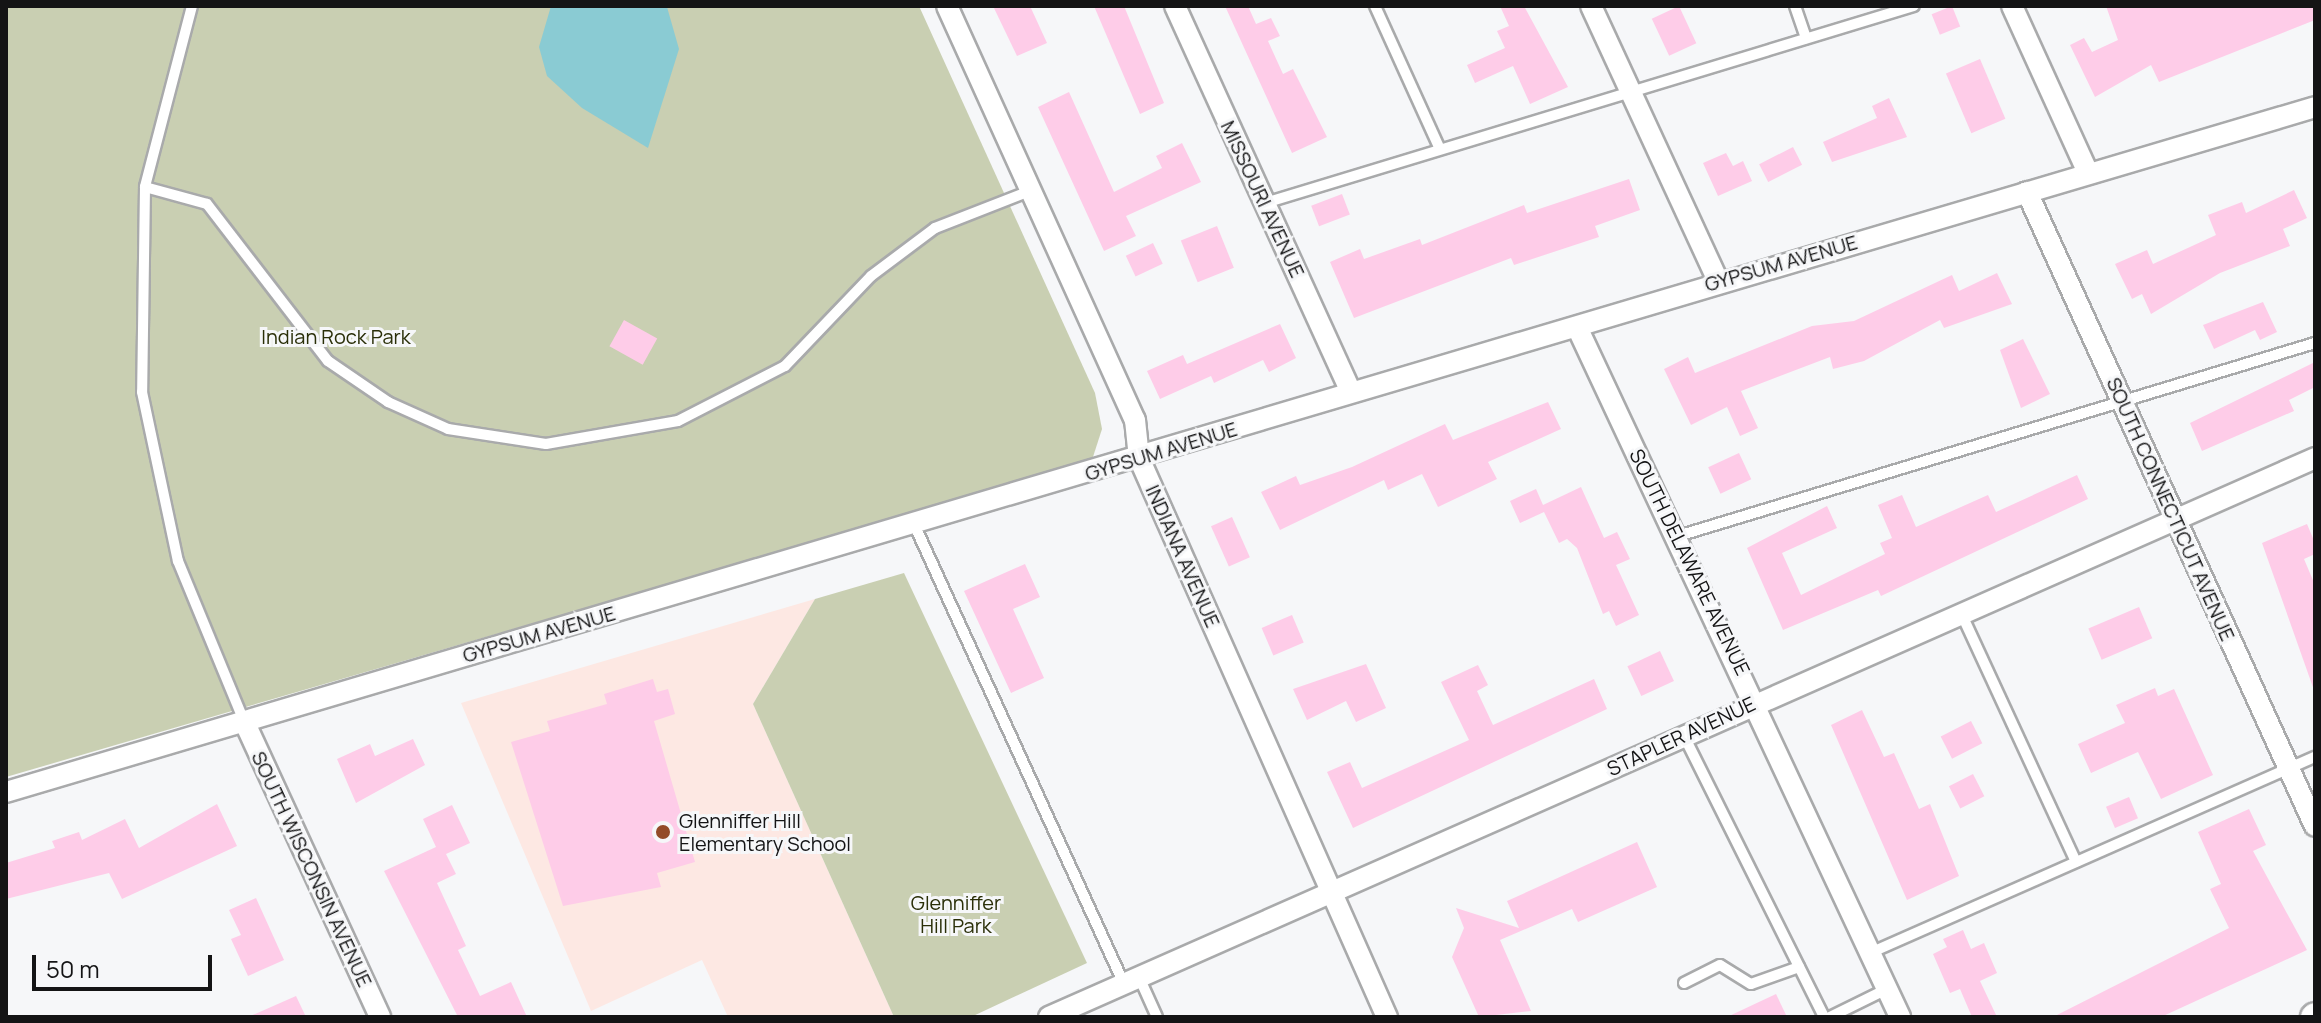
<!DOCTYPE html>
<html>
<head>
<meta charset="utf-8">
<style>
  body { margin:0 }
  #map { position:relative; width:2321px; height:1023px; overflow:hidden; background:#f6f7f9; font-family:Manrope,sans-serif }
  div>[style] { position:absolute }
  .education>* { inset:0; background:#fde8e3 }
  .green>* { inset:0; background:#c9cfb2 }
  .water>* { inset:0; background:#8acbd3 }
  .building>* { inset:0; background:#fecce8; transform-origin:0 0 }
  .roads { filter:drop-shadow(2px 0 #a9aaab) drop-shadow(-2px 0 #a9aaab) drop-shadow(0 2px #a9aaab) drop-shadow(0 -2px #a9aaab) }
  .service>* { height:10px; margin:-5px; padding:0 5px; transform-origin:5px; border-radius:5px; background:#fff }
  .minor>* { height:20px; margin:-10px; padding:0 10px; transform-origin:10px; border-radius:10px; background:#fff }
  .tertiary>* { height:26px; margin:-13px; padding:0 13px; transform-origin:13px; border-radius:13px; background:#fff }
  .dots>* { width:22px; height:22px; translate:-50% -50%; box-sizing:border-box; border:4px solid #f6f7f9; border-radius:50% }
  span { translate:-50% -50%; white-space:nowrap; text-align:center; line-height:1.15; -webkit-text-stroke:6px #f6f7f9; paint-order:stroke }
  .street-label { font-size:20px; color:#141415 }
  .park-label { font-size:20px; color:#2a2f08 }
  .poi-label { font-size:20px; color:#141415 }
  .left { translate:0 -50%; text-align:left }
  .frame { position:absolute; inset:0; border:8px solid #141415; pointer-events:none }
  .scale { position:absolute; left:32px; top:955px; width:180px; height:36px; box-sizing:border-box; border:4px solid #141415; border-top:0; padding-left:10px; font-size:24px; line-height:28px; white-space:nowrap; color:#141415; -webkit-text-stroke:6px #f6f7f9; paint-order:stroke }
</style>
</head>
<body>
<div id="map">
  <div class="education">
    <div style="clip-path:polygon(815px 599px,753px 704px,894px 1017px,728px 1017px,702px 960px,591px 1011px,461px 703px)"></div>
  </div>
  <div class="green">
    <div style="clip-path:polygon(6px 6px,919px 6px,1095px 393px,1102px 429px,1092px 460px,6px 777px)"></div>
    <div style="clip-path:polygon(904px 573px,1087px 963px,971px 1017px,894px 1017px,753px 704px,815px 599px)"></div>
  </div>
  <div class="water">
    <div style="clip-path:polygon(551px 6px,667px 7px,679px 49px,648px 148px,582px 108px,547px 76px,539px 47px)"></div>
  </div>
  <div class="building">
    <div style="clip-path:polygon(993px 6px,1030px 6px,1047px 43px,1017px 56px)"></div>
    <div style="clip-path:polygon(1094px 6px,1124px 6px,1164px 103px,1140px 114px)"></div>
    <div style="clip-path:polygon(1225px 6px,1248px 6px,1256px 24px,1271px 18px,1280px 36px,1268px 41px,1283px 74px,1293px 69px,1327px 137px,1292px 153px)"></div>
    <div style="clip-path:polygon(1500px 6px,1524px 6px,1568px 87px,1530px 104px,1513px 66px,1475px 83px,1467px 65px,1505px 48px,1497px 31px,1509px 26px)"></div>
    <div style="left:1679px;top:6px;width:41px;height:30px;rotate:65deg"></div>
    <div style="left:1952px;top:6px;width:22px;height:22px;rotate:68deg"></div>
    <div style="clip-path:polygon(2106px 6px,2315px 6px,2315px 20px,2159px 82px,2151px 65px,2095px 97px,2070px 45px,2084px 38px,2092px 52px,2118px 40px)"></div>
    <div style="left:1980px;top:59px;width:65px;height:37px;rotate:67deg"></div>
    <div style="clip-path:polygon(1069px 92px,1114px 192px,1162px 168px,1156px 156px,1182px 143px,1201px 182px,1126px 216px,1136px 236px,1104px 251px,1038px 107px)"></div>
    <div style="clip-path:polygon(1889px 98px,1907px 137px,1832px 162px,1823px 142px,1877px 118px,1872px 106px)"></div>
    <div style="left:1793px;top:147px;width:20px;height:38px;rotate:63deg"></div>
    <div style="clip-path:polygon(1726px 153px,1733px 166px,1743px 161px,1752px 181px,1718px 196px,1703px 163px)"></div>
    <div style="clip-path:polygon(1629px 179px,1640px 210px,1595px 226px,1599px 237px,1514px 265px,1511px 258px,1354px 318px,1330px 262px,1360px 249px,1364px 259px,1420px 239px,1422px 245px,1524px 205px,1527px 213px)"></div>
    <div style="clip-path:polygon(2294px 190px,2307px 218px,2283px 229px,2290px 246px,2220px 273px,2151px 314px,2142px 294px,2132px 299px,2115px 264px,2147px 250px,2153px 264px,2216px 235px,2208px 215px,2242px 202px,2246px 213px)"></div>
    <div style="left:1342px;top:194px;width:22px;height:33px;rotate:69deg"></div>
    <div style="left:1217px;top:226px;width:45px;height:39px;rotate:68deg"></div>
    <div style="left:1153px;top:243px;width:23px;height:30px;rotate:65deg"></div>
    <div style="clip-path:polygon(1997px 273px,2012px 304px,1944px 328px,1940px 320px,1864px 361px,1833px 369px,1830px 357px,1741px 391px,1758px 428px,1740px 436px,1727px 407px,1691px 425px,1664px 369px,1688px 357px,1695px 373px,1812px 326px,1854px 321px,1952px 275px,1959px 291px)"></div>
    <div style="clip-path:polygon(2263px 302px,2277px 332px,2260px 340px,2255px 330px,2214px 349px,2203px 325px)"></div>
    <div style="left:624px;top:320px;width:38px;height:30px;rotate:29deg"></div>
    <div style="clip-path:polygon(1280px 324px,1296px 358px,1269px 372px,1263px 360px,1214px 383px,1211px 376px,1160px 399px,1147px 371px,1183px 355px,1187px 364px)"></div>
    <div style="clip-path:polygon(2023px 339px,2050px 394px,2021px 408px,2000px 350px)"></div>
    <div style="clip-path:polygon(2315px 362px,2315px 387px,2289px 400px,2294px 411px,2202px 451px,2190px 423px)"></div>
    <div style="clip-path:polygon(1548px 402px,1561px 429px,1488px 462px,1497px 479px,1438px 507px,1422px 474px,1388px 490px,1384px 480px,1280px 530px,1261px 492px,1296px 476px,1300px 485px,1352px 467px,1445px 424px,1453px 440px)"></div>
    <div style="left:1739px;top:453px;width:29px;height:34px;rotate:65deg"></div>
    <div style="clip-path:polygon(2077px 475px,2088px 499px,1881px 596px,1878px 590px,1783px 630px,1747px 548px,1827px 506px,1837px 528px,1782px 553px,1801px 595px,1885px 554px,1880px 543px,1892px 538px,1878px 505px,1902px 495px,1916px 527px,1988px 495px,1996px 512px)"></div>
    <div style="clip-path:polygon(1581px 487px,1604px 538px,1617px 532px,1630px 559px,1616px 565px,1639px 615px,1616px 626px,1609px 611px,1603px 614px,1577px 548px,1567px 539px,1559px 543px,1544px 512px,1520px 523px,1510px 501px,1536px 489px,1543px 505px)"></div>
    <div style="left:1232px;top:517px;width:44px;height:23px;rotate:66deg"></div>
    <div style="clip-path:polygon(2307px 524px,2315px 543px,2315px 554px,2304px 559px,2315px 585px,2315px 693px,2262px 543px)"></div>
    <div style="clip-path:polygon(1025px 564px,1040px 597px,1013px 609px,1044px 678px,1011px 693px,964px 591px)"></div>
    <div style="left:2139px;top:607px;width:34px;height:55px;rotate:67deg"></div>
    <div style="left:1292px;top:615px;width:30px;height:33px;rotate:67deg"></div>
    <div style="left:1660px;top:651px;width:33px;height:36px;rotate:65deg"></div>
    <div style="clip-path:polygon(1366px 664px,1386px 708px,1356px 722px,1346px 701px,1307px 720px,1293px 689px)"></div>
    <div style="clip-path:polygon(1478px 665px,1488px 685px,1477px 691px,1493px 725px,1594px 679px,1607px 709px,1353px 828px,1327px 772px,1350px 762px,1362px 788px,1469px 740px,1441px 682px)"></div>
    <div style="clip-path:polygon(653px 679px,657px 692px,668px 689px,675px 714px,654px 721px,695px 862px,657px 873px,661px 887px,563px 906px,511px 742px,550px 731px,547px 721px,607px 704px,604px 694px)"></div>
    <div style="clip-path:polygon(2155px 688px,2158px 696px,2174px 689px,2213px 775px,2161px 799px,2138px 752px,2091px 773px,2078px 744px,2125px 723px,2116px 705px)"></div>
    <div style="clip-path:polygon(1862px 710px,1884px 757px,1894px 753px,1919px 809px,1930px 804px,1959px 876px,1907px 900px,1831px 725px)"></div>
    <div style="left:1971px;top:721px;width:25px;height:34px;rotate:63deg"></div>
    <div style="clip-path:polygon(413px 739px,425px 765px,356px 803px,337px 759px,370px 744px,375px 756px)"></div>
    <div style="left:1973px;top:774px;width:25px;height:27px;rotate:63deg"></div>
    <div style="left:2129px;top:797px;width:23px;height:25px;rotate:67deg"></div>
    <div style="clip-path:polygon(217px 804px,237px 846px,122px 899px,109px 873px,6px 899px,6px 863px,55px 848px,52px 841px,79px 832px,82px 840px,125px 819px,139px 848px)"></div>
    <div style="clip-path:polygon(452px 805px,470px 843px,446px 854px,456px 874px,437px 883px,466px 946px,458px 950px,480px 996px,511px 982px,527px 1017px,458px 1017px,384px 871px,436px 847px,423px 819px)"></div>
    <div style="clip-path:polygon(2249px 809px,2266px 845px,2253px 851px,2307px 950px,2161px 1017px,2053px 1017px,2229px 928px,2210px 889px,2221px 884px,2198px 832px)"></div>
    <div style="clip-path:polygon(1637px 842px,1657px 887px,1578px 922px,1572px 909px,1500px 940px,1531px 1011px,1479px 1017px,1452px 957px,1464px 928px,1456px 908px,1519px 928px,1507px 901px)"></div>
    <div style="clip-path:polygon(256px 898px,284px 960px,248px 976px,231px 939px,241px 935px,229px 910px)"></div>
    <div style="clip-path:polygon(1963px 930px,1971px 949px,1984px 943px,1997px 973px,1980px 981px,1997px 1017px,1972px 1017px,1960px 989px,1950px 993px,1933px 954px,1947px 947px,1943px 939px)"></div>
    <div style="clip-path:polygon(1776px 994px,1787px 1017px,1727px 1017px)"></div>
    <div style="clip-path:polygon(296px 996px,306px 1017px,248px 1017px)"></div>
  </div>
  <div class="roads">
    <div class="service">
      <div style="left:192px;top:6px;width:187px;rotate:104.6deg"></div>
      <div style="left:145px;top:187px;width:205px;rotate:90.8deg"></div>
      <div style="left:142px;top:392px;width:173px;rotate:78deg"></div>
      <div style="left:178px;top:561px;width:173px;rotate:67.6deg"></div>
      <div style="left:1375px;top:6px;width:157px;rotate:65.6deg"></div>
      <div style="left:1795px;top:6px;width:34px;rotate:71deg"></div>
      <div style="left:145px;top:187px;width:64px;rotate:15.3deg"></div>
      <div style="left:207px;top:204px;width:198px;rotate:52.4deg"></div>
      <div style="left:328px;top:361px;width:73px;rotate:34.3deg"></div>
      <div style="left:388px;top:402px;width:66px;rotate:24.2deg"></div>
      <div style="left:448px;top:429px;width:99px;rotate:8.7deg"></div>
      <div style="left:546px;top:444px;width:134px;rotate:-9.9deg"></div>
      <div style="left:678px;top:421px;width:120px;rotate:-27.2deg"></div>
      <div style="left:785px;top:366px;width:124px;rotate:-46.3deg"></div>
      <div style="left:871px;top:276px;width:80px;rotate:-36.9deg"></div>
      <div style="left:935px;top:228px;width:102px;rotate:-21.3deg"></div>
      <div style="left:1265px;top:203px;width:678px;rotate:-16.89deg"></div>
      <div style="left:914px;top:524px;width:506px;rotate:65.46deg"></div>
      <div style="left:1678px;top:536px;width:666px;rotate:-16.86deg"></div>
      <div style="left:1961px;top:613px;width:274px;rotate:65.2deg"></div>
      <div style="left:1684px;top:736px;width:314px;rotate:63.5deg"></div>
      <div style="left:1870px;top:953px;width:486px;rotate:-23.8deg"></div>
      <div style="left:1139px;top:977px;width:44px;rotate:65.8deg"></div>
      <div style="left:1684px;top:983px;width:40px;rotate:-26.6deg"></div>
      <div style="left:1720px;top:965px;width:36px;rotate:32deg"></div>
      <div style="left:1751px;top:984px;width:51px;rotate:-19.5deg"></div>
      <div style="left:1830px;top:1017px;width:64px;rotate:-26.2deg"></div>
    </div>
    <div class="minor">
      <div style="left:947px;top:6px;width:455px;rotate:65.6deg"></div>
      <div style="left:1135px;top:420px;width:38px;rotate:84deg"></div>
      <div style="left:1139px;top:458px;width:612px;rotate:66.08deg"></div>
      <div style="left:1175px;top:6px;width:424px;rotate:65.5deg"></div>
      <div style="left:1591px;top:6px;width:303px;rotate:65.2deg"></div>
      <div style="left:2012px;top:6px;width:183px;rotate:65.5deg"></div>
      <div style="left:2027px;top:192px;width:696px;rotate:65.57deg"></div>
      <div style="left:1577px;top:327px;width:762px;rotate:64.91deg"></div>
      <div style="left:244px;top:721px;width:326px;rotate:65.3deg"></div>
      <div style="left:6px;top:792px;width:2408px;rotate:-16.52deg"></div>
      <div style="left:1049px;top:1017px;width:1384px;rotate:-23.82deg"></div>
    </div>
    <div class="tertiary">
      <div style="left:2314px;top:1017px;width:1px;rotate:-45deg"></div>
    </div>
  </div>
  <div class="dots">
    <div style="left:663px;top:832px;background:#934b28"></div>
  </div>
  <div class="street-label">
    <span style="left:1263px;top:199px;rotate:65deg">MISSOURI AVENUE</span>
    <span style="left:1781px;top:263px;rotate:-16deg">GYPSUM AVENUE</span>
    <span style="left:1161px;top:451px;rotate:-17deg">GYPSUM AVENUE</span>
    <span style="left:2171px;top:509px;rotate:66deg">SOUTH CONNECTICUT AVENUE</span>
    <span style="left:1183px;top:556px;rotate:66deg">INDIANA AVENUE</span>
    <span style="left:1690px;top:562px;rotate:64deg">SOUTH DELAWARE AVENUE</span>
    <span style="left:539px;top:634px;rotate:-16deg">GYPSUM AVENUE</span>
    <span style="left:1681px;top:736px;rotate:-25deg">STAPLER AVENUE</span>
    <span style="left:312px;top:869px;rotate:65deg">SOUTH WISCONSIN AVENUE</span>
  </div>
  <div class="park-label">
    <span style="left:336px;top:336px">Indian Rock Park</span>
    <span style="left:956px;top:914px">Glenniffer<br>Hill Park</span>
  </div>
  <div class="poi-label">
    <span class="left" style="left:679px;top:832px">Glenniffer Hill<br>Elementary School</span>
  </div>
  <div class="frame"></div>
  <div class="scale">50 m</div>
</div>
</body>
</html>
